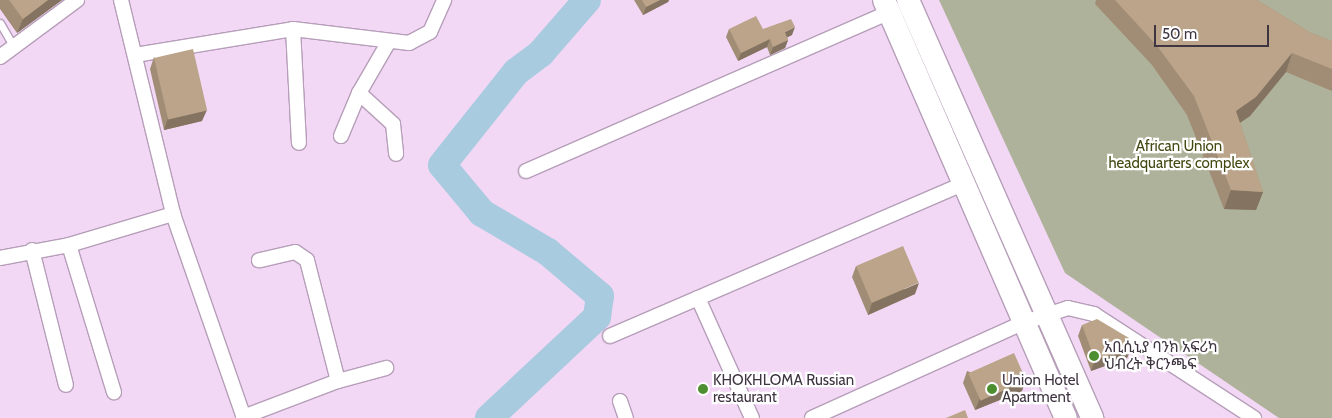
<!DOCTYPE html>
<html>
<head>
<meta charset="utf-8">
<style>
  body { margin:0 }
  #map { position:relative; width:1332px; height:418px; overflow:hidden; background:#f2d8f5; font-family:Cabin,"Noto Sans Ethiopic",sans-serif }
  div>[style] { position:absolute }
  .green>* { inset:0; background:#afb29a }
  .river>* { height:28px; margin:-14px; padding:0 14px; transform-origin:14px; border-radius:14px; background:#a9cbe0 }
  .roads { filter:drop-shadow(1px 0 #b69eb9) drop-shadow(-1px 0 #b69eb9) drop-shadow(0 1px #b69eb9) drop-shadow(0 -1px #b69eb9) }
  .lane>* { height:7px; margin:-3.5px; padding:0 3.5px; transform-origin:3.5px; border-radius:3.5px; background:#fff }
  .street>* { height:14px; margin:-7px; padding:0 7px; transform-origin:7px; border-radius:7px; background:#fff }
  .primary>* { height:22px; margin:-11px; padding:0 11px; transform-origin:11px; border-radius:11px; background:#fff }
  .wall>* { inset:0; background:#a18d76 }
  .shaded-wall>* { inset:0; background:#837360 }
  .building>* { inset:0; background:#bba489; transform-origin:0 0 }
  .dots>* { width:14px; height:14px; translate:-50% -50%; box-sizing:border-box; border:2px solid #fff; border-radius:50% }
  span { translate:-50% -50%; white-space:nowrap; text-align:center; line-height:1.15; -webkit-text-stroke:4.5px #fff; paint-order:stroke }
  .park-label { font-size:15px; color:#444911 }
  .poi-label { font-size:15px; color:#3f3540 }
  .left { translate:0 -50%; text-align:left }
  .scale { position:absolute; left:1154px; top:25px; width:115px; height:22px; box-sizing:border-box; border:2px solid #3f3540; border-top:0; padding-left:6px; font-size:15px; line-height:18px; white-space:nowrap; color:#3f3540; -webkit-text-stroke:4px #fff; paint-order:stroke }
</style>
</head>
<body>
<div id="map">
  <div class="green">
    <div style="clip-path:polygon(939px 0,1332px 0,1332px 418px,1279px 418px,1065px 273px)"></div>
  </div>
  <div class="river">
    <div style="left:489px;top:418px;width:148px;rotate:-43.1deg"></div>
    <div style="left:597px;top:317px;width:21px;rotate:-82deg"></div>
    <div style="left:600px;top:296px;width:68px;rotate:-139.8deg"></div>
    <div style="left:548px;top:252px;width:77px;rotate:-149.4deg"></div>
    <div style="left:482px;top:213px;width:62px;rotate:-129.8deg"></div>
    <div style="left:442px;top:165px;width:119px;rotate:-51.5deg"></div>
    <div style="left:516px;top:72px;width:31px;rotate:-37deg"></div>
    <div style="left:541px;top:53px;width:70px;rotate:-49deg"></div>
  </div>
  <div class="roads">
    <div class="lane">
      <div style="left:0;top:23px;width:28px;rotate:60deg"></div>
    </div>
    <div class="street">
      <div style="left:121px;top:0;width:220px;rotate:76.3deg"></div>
      <div style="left:173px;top:214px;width:216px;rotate:70.8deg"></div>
      <div style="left:293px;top:29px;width:114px;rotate:87deg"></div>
      <div style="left:388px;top:43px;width:58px;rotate:120.1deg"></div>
      <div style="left:359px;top:93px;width:46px;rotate:42.4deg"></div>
      <div style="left:393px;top:124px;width:30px;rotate:84deg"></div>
      <div style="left:135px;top:55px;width:160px;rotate:-9.3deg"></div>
      <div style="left:293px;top:29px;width:117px;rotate:6.9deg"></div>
      <div style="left:409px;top:43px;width:24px;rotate:-28deg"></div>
      <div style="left:430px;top:32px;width:35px;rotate:-66deg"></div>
      <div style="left:0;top:57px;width:96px;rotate:-36.5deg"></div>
      <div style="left:341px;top:136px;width:47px;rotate:-67.3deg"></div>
      <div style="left:526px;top:171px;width:397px;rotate:-23.6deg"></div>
      <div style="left:69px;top:245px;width:154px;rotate:73deg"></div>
      <div style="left:32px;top:250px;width:139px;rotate:75.9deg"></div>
      <div style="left:0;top:258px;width:70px;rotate:-10.7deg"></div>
      <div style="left:69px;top:245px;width:109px;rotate:-16.6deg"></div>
      <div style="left:698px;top:298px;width:132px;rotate:65.8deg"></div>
      <div style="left:610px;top:336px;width:387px;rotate:-23.3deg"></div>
      <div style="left:338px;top:381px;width:50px;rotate:-15.2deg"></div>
      <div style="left:620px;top:401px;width:18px;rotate:71deg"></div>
      <div style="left:243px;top:417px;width:102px;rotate:-20.8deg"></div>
      <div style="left:338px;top:381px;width:125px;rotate:-104.4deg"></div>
      <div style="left:307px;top:260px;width:14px;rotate:-146deg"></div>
      <div style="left:295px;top:252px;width:37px;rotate:167deg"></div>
      <div style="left:812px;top:418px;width:230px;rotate:-24.3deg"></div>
      <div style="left:1022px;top:323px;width:48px;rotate:-18.1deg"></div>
      <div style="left:1068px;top:308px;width:27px;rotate:13deg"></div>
      <div style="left:1094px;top:314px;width:191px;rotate:33deg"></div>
    </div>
    <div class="primary">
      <div style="left:884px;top:0;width:456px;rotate:66.5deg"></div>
      <div style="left:908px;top:0;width:457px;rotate:66.2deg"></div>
    </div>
  </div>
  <div class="wall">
    <div style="clip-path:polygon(0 0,62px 0,17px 33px,0 9px)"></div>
    <div style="clip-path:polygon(634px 0,669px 0,668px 2px,643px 15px)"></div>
    <div style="clip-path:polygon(1096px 0,1257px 0,1311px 33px,1332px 41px,1332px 91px,1286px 72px,1250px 116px,1240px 123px,1263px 192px,1256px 210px,1224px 209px,1187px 115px,1152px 65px,1095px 4px)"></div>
    <div style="clip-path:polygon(729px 29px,763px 29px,792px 35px,787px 37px,788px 40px,785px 48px,770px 55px,767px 47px,738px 61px,726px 37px)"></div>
    <div style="clip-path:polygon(154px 57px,202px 121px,164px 130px,150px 69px)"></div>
    <div style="clip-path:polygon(856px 266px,915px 294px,868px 315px,852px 277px)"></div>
    <div style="clip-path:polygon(1082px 325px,1132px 347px,1127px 358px,1091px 371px,1078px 336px)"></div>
    <div style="clip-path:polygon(967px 371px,1022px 391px,975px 410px,963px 383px)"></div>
  </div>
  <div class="shaded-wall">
    <div style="clip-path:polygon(48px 0,62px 0,17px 33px,23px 19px)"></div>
    <div style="clip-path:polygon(660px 0,669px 0,668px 2px,643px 15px,646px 7px)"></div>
    <div style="clip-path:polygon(795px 27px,792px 35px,782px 40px,785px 32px)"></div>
    <div style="clip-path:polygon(770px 39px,767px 47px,738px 61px,741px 53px)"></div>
    <div style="clip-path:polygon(788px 40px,785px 48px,770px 55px,773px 47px)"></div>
    <div style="clip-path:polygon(1292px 53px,1286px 72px,1250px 116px,1229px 130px,1236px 111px)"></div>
    <div style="clip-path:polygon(207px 110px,202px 121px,164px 130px,168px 118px)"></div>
    <div style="clip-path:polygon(1231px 190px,1263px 192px,1256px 210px,1224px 209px)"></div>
    <div style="clip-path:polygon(919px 283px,915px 294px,868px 315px,872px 303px)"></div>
    <div style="clip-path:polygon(1132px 347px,1127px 358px,1091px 371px,1095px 360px)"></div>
    <div style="clip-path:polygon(1026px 380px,1022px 391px,975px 410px,980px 398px)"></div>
  </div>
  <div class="building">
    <div style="clip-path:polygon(9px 0,48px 0,23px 19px)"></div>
    <div style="clip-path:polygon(642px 0,660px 0,646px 7px)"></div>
    <div style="clip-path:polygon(1115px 0,1257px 0,1311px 33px,1332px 41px,1332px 69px,1292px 53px,1256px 97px,1236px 111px,1263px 192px,1231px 190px,1194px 96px,1158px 47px)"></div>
    <div style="clip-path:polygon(756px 16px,763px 29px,791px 19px,795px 27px,785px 32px,788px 40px,773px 47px,770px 39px,741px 53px,729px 29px)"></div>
    <div style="left:193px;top:49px;width:63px;height:40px;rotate:77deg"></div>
    <div style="left:903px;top:246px;width:40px;height:51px;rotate:67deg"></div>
    <div style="clip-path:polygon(1097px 319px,1129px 338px,1132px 347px,1095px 360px,1082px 325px)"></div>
    <div style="left:1014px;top:353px;width:30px;height:50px;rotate:66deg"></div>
    <div style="clip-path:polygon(965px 410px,968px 418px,946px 418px)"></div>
  </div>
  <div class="dots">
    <div style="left:1094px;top:356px;background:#4d8e30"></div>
    <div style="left:703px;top:389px;background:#4d8e30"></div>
    <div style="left:992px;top:389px;background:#4d8e30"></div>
  </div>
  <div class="park-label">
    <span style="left:1179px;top:155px">African Union<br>headquarters complex</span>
  </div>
  <div class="poi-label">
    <span class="left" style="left:1104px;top:356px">አቢሲኒያ ባንክ አፍሪካ<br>ህብረት ቅርንጫፍ</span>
    <span class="left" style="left:713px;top:389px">KHOKHLOMA Russian<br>restaurant</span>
    <span class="left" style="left:1002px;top:389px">Union Hotel<br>Apartment</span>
  </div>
  <div class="scale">50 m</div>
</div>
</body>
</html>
